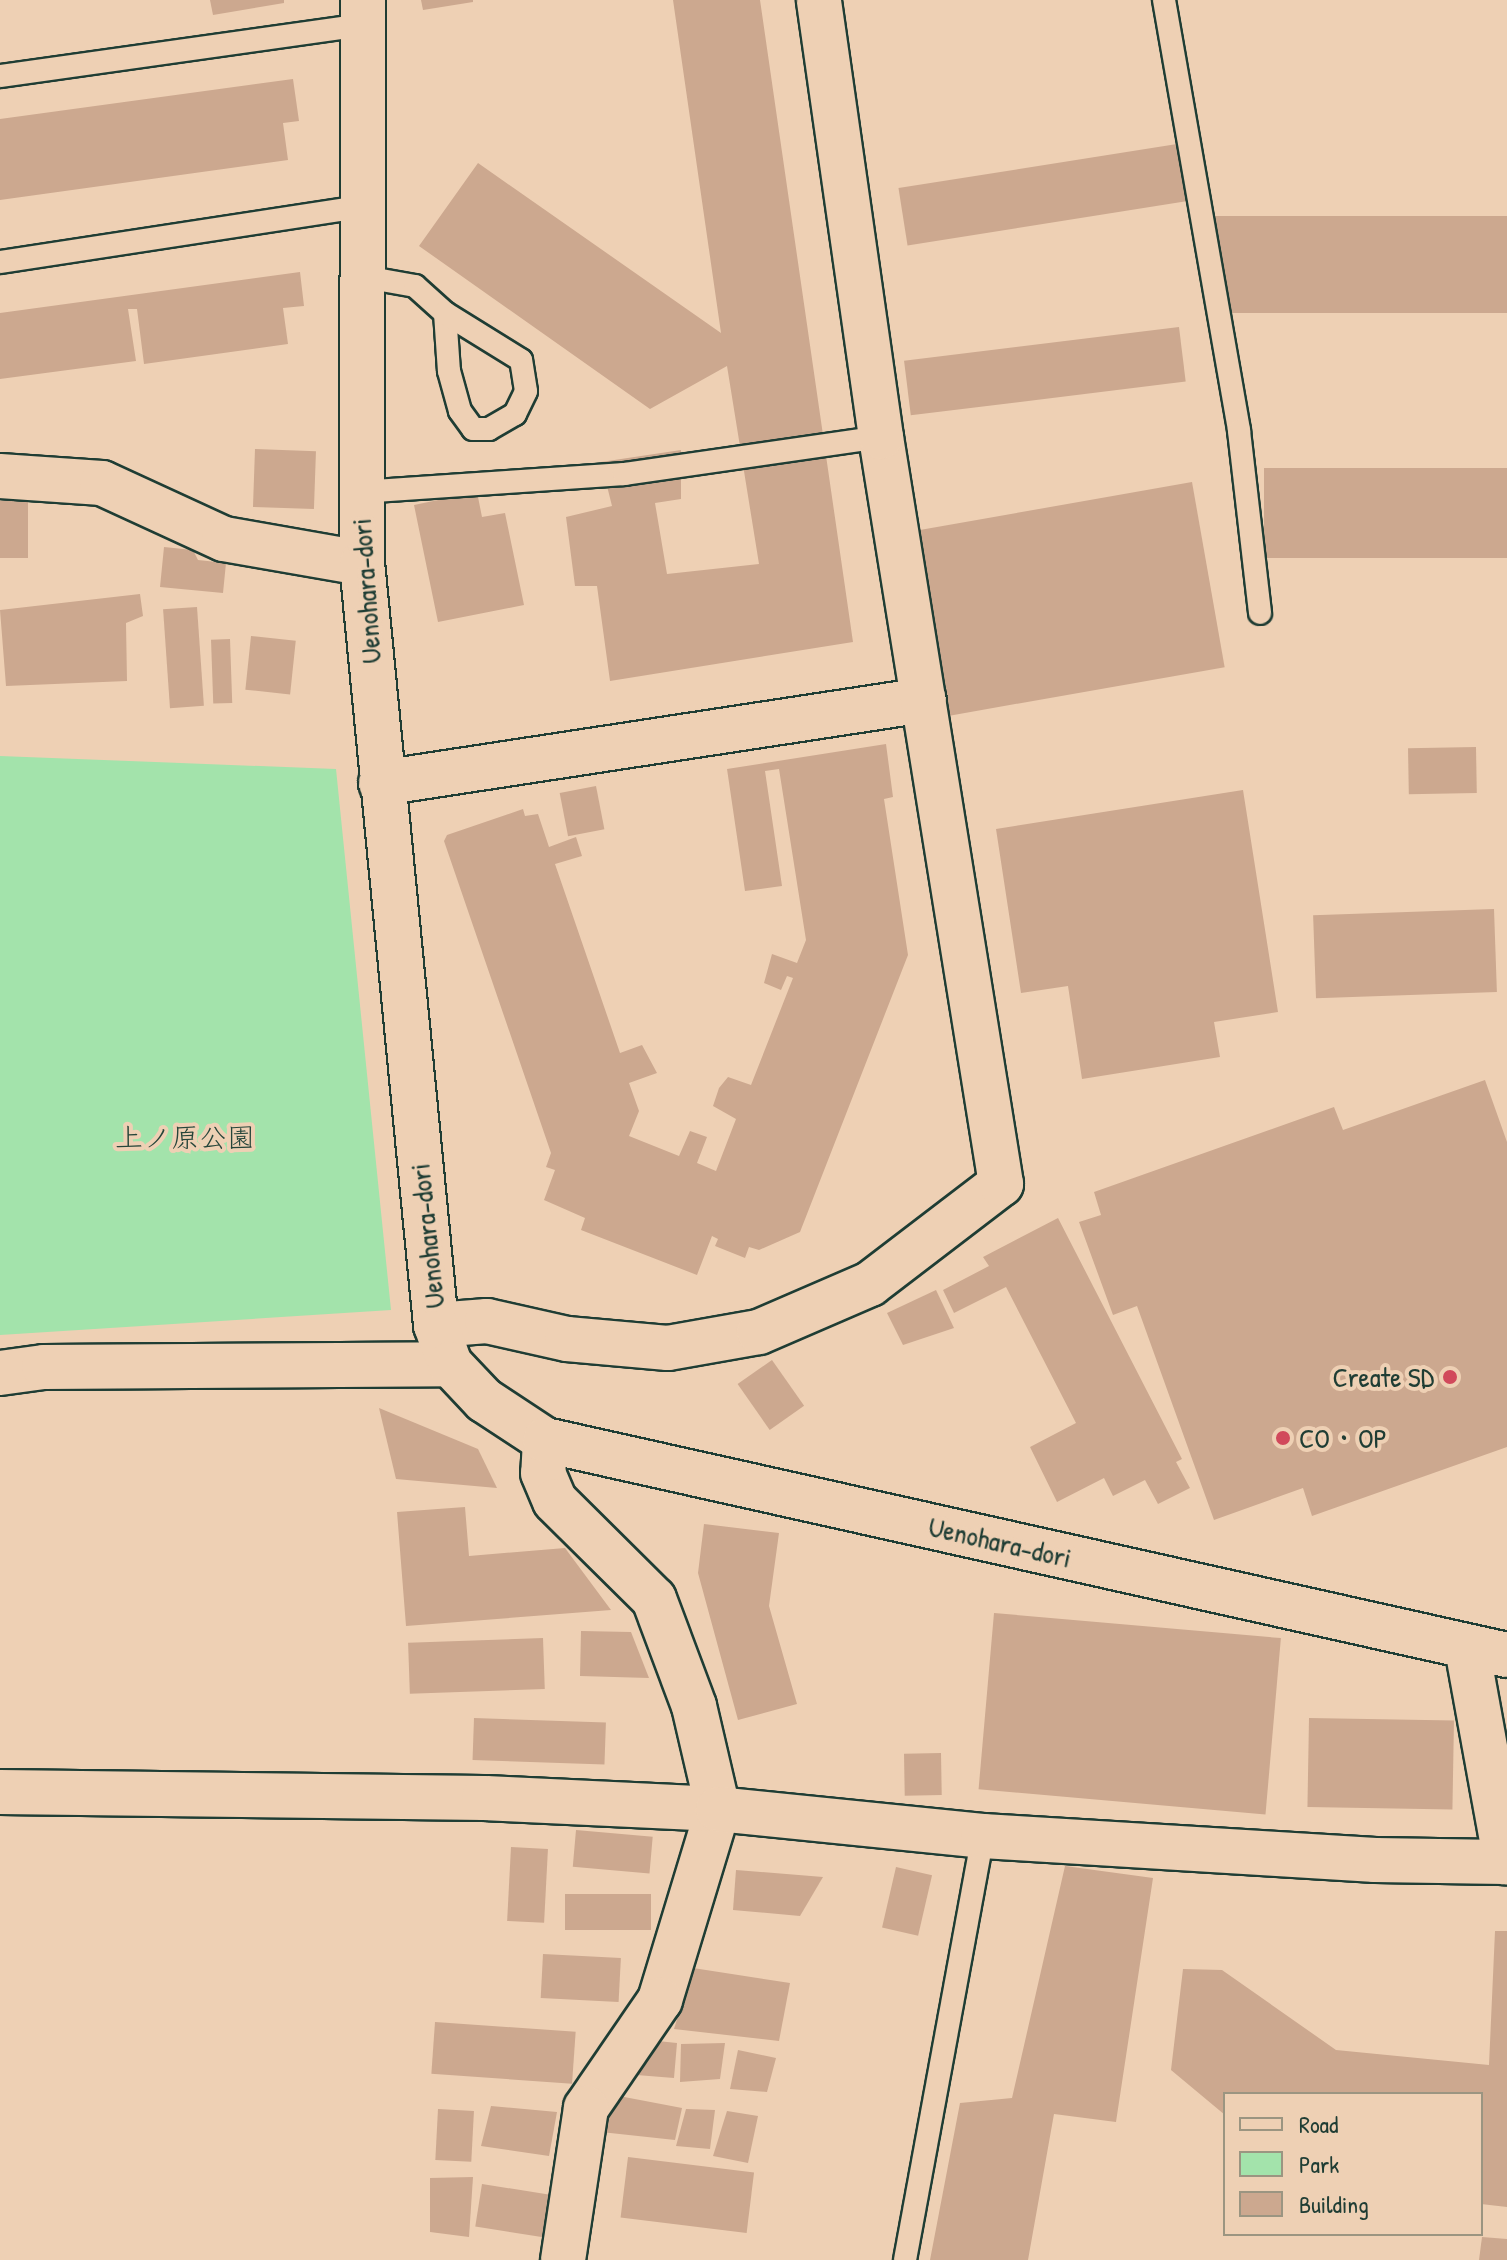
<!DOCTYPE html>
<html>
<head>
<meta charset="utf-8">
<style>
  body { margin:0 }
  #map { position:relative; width:1507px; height:2260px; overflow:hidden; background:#eed0b4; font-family:"Patrick Hand","Klee One",sans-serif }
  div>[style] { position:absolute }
  .green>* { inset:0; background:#a3e3ab }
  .building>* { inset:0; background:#cca88f; transform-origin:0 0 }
  .roads { filter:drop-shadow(2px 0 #1f3d34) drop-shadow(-2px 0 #1f3d34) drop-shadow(0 2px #1f3d34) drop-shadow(0 -2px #1f3d34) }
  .lane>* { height:22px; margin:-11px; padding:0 11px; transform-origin:11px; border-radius:11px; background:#eed0b4 }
  .street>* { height:44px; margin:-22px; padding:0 22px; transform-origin:22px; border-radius:22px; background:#eed0b4 }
  .secondary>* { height:44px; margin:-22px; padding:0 22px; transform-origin:22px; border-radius:22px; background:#eed0b4 }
  .dots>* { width:22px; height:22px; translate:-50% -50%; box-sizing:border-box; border:4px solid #eed0b4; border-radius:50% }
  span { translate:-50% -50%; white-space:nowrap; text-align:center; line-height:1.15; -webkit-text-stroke:8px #eed0b4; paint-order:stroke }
  .street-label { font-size:28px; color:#1f3d34 }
  .park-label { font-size:28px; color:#26453a }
  .poi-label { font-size:28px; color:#1f3d34 }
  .right { translate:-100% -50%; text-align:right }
  .left { translate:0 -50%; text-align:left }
  .legend { position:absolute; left:1223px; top:2092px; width:260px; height:144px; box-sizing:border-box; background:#eed0b4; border:2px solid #9b9581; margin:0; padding:10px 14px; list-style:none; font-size:24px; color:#1f3d34 }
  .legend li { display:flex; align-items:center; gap:16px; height:40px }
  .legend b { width:40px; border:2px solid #9b9581 }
</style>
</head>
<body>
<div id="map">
  <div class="green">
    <div style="clip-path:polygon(0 756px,336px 769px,391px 1310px,0 1335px)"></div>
  </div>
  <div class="building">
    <div style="clip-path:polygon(210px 0,284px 0,284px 3px,213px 15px)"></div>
    <div style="clip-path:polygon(421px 0,473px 0,473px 2px,423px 10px)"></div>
    <div style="clip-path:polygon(673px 0,760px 0,853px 642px,610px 681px,597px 586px,575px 586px,566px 517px,612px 506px,601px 462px,681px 450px,681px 499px,655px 503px,667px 574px,759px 564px,727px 366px,650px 409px,419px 246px,478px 163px,721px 333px)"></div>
    <div style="clip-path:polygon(293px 79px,299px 121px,283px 123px,288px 160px,0 200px,0 119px)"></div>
    <div style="left:1177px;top:144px;width:58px;height:282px;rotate:81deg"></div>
    <div style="left:1507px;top:216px;width:97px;height:293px;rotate:90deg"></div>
    <div style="clip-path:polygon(300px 272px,304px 306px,283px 308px,288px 344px,144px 364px,137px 309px,128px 309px,136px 361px,0 379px,0 313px)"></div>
    <div style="left:1179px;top:327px;width:55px;height:277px;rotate:83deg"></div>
    <div style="left:255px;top:449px;width:61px;height:58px;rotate:2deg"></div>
    <div style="left:1507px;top:468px;width:90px;height:243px;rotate:90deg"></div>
    <div style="left:1192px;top:482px;width:188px;height:285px;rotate:80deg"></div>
    <div style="clip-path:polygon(477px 492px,482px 517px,505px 513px,524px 605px,438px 622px,414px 505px)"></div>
    <div style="left:28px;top:501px;width:57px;height:28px;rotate:90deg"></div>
    <div style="clip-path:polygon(164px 547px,193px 550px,198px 560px,226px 563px,223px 593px,160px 587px)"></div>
    <div style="clip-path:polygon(140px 594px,143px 616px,126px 623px,127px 681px,6px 686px,0 610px)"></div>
    <div style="left:197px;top:607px;width:99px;height:34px;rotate:86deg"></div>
    <div style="left:251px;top:636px;width:45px;height:54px;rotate:6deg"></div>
    <div style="left:230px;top:639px;width:64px;height:19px;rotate:88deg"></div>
    <div style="clip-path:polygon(886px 744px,893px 797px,884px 799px,908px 955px,800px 1232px,759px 1250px,749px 1247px,745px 1258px,715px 1246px,718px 1239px,712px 1236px,697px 1275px,581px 1230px,585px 1218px,544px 1200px,555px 1170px,546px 1167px,551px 1153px,444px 841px,447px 835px,523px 809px,525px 816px,538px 814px,549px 847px,576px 837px,582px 856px,555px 864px,620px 1053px,642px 1045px,657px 1073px,629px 1083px,639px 1111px,629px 1136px,679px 1156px,690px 1131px,707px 1137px,697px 1163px,716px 1171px,736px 1119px,713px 1106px,719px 1088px,728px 1077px,751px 1085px,793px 978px,787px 976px,781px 990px,764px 983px,772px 954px,797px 963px,806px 940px,779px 769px,765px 771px,782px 886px,745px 891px,727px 769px)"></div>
    <div style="left:1476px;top:747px;width:46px;height:68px;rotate:89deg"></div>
    <div style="left:596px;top:786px;width:44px;height:37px;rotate:79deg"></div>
    <div style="clip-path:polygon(1243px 790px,1278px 1012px,1214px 1022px,1220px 1057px,1082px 1079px,1068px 986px,1021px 993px,996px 829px)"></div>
    <div style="left:1494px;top:909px;width:83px;height:181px;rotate:88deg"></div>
    <div style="clip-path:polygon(1485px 1080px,1507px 1142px,1507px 1447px,1312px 1516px,1303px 1488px,1214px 1520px,1137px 1306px,1113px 1315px,1079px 1222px,1101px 1215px,1094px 1192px,1334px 1107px,1343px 1130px)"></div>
    <div style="clip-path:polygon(1058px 1218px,1182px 1459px,1176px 1462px,1190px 1488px,1158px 1504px,1145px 1480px,1113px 1496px,1104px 1478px,1057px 1502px,1030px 1447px,1076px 1423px,1006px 1287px,954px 1313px,943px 1290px,989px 1266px,983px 1257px)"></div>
    <div style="clip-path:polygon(936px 1290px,954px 1328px,903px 1345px,887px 1313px)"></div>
    <div style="left:772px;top:1360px;width:56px;height:42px;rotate:55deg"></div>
    <div style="clip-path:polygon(379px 1408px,478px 1449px,497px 1488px,396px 1479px)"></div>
    <div style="clip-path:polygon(465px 1507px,469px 1556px,565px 1548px,611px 1610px,406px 1626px,397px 1512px)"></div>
    <div style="clip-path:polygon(704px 1524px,779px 1533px,769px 1606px,797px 1704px,738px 1720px,698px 1573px)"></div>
    <div style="left:994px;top:1613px;width:288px;height:177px;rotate:5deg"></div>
    <div style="clip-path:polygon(581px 1631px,631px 1632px,649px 1678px,580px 1676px)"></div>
    <div style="left:543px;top:1638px;width:51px;height:135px;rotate:88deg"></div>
    <div style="left:474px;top:1718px;width:132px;height:42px;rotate:2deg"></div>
    <div style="left:1309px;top:1718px;width:145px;height:89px;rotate:1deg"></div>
    <div style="left:941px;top:1753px;width:42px;height:37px;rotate:89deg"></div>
    <div style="left:576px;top:1830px;width:77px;height:37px;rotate:5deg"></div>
    <div style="left:511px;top:1847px;width:37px;height:74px;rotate:3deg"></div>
    <div style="clip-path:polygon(1065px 1866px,1153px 1878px,1116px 2122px,1054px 2114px,1028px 2260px,930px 2260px,960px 2103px,1012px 2098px)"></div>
    <div style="left:896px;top:1867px;width:37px;height:62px;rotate:13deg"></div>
    <div style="clip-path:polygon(736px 1870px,823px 1877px,800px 1916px,733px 1910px)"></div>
    <div style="left:651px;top:1894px;width:36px;height:86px;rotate:90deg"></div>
    <div style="clip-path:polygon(1495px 1931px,1507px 1931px,1507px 2207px,1481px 2204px,1481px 2094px,1225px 2094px,1225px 2115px,1171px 2070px,1183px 1969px,1222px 1970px,1336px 2050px,1489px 2065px)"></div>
    <div style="left:543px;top:1954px;width:78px;height:44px;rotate:3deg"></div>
    <div style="clip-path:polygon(693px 1968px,790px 1983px,779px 2041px,674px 2029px)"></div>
    <div style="left:435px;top:2022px;width:141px;height:52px;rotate:4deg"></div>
    <div style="clip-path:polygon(638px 2039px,677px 2043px,674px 2078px,624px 2074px)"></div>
    <div style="clip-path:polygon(725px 2043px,720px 2079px,680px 2082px,681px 2044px)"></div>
    <div style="clip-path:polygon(738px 2050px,776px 2058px,767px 2092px,730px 2089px)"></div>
    <div style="clip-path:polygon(619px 2096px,682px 2108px,675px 2140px,601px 2132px)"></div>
    <div style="clip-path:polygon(491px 2106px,557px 2112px,549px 2156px,481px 2146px)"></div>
    <div style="left:438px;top:2109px;width:36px;height:51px;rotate:3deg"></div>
    <div style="clip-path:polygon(686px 2109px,715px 2110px,710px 2149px,676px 2146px)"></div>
    <div style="clip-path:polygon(727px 2111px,758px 2116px,748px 2163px,713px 2156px)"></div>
    <div style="left:628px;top:2157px;width:127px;height:61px;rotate:7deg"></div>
    <div style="clip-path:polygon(473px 2177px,469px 2237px,430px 2232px,430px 2178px)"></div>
    <div style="left:482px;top:2184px;width:72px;height:43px;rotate:9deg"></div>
    <div style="clip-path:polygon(1482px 2237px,1507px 2239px,1507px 2260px,1479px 2260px)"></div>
  </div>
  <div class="roads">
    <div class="lane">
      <div style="left:1164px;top:0;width:437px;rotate:80.1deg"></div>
      <div style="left:1239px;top:431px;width:183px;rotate:83.4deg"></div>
      <div style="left:0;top:76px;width:365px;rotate:-8deg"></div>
      <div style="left:0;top:262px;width:365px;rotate:-8.7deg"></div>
      <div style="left:359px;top:276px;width:57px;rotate:10.1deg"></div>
      <div style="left:415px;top:286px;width:40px;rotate:42deg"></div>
      <div style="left:445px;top:313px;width:58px;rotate:86.1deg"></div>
      <div style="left:449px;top:371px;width:41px;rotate:74.6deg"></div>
      <div style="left:460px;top:411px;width:22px;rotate:54deg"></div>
      <div style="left:473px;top:429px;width:16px"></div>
      <div style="left:489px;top:429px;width:30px;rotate:-30deg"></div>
      <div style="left:515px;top:414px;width:25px;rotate:-64deg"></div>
      <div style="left:526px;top:391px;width:31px;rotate:-99deg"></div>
      <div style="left:521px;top:360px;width:89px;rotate:-148.3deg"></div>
      <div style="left:360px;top:492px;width:265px;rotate:-3.9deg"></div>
      <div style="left:624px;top:474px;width:260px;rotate:-8.2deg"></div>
      <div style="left:905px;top:2260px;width:431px;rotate:-79.6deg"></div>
    </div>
    <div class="street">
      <div style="left:0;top:476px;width:102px;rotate:3.9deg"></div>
      <div style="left:102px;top:483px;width:134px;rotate:24.7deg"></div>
      <div style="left:224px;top:539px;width:140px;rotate:9.9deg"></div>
      <div style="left:381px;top:783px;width:549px;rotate:-8.69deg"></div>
      <div style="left:436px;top:1325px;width:51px;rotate:-4.5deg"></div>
      <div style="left:487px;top:1321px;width:82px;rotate:12.7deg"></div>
      <div style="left:567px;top:1339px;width:101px;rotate:5.1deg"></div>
      <div style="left:668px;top:1348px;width:92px;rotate:-10deg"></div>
      <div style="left:759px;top:1332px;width:121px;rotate:-23.4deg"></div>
      <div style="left:870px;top:1284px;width:165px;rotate:-37.4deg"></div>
      <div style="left:1001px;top:1184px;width:757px;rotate:-99.13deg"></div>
      <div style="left:881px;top:437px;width:441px;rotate:-98.1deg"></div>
      <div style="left:0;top:1373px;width:44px;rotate:-7.8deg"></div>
      <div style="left:44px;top:1367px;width:406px;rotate:-0.4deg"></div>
      <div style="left:545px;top:1440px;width:33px;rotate:93deg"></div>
      <div style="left:543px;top:1473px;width:30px;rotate:67deg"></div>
      <div style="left:555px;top:1501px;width:139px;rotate:44.7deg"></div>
      <div style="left:654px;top:1599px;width:114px;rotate:69.5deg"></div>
      <div style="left:694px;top:1706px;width:106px;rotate:76.9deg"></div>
      <div style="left:718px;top:1809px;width:200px;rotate:106.9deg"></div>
      <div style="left:660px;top:2000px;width:131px;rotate:124.4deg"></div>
      <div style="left:586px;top:2108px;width:154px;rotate:98.6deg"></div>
      <div style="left:1467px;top:1648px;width:218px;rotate:79.7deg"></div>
      <div style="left:0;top:1792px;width:484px;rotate:0.7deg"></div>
      <div style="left:484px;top:1798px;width:234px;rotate:2.7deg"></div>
      <div style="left:718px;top:1809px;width:266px;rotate:5.8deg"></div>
      <div style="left:983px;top:1836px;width:393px;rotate:3.5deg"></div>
      <div style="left:1375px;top:1860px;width:132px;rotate:0.9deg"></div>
    </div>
    <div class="secondary">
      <div style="left:363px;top:0;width:563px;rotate:90.1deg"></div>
      <div style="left:362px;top:563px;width:766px;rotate:84.45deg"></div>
      <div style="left:436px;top:1325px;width:41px;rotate:70.3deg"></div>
      <div style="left:450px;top:1364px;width:50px;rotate:46.6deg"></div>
      <div style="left:484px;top:1400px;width:73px;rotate:33.3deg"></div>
      <div style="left:545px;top:1440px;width:986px;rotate:12.6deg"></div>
    </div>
  </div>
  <div class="dots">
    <div style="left:1450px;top:1377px;background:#d1495b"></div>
    <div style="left:1283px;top:1438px;background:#d1495b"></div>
  </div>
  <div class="street-label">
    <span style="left:366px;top:591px;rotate:-94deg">Uenohara-dori</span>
    <span style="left:427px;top:1236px;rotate:-96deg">Uenohara-dori</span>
    <span style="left:1000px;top:1542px;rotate:13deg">Uenohara-dori</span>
  </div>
  <div class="park-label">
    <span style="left:185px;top:1137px">上ノ原公園</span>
  </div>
  <div class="poi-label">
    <span class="right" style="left:1434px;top:1377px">Create SD</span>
    <span class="left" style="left:1299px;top:1438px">CO・OP</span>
  </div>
  <ul class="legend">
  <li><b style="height:10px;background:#eed0b4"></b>Road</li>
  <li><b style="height:22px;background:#a3e3ab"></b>Park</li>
  <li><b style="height:22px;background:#cca88f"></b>Building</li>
  </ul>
</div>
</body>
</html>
